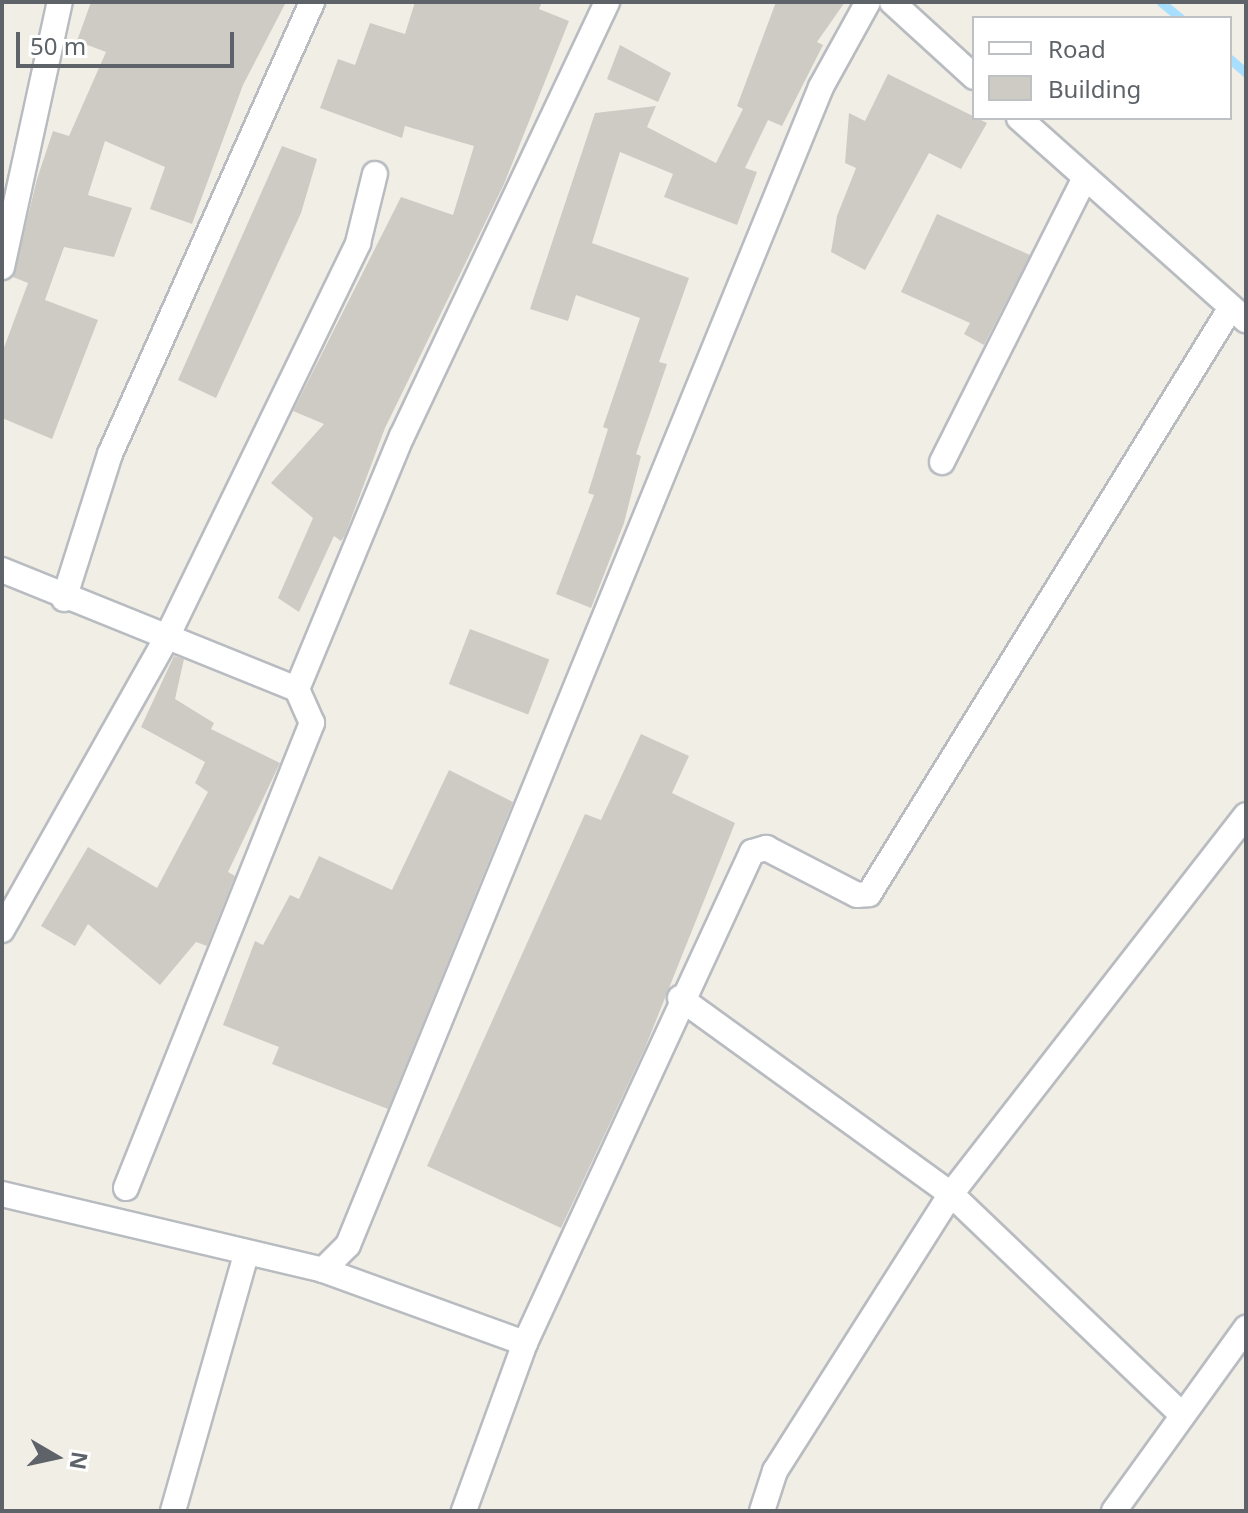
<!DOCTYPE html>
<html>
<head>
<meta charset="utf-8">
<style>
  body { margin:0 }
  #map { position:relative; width:1248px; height:1513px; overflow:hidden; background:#f1eee6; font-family:"Noto Sans",sans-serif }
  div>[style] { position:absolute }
  .stream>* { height:9px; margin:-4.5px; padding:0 4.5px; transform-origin:4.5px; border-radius:4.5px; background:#a8dfff }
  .building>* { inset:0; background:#cecbc5; transform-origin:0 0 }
  .roads { filter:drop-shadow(2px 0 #b8bcc1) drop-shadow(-2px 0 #b8bcc1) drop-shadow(0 2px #b8bcc1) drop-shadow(0 -2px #b8bcc1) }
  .street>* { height:24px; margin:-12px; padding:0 12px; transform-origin:12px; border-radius:12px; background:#fff }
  span { translate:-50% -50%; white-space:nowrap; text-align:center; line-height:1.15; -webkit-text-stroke:8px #fff; paint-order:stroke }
  .frame { position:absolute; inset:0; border:4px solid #5d6368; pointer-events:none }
  .legend { position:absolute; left:972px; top:16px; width:260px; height:104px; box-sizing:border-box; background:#fff; border:2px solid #bec1c3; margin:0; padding:10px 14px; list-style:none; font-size:24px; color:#5d6368 }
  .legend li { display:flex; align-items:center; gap:16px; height:40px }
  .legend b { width:40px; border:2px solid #bec1c3 }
  .north { position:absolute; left:16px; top:1417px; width:80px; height:80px; -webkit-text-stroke:6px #fff; paint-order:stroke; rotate:99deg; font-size:22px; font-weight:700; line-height:32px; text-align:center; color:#5d6368 }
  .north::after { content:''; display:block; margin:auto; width:28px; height:36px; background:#5d6368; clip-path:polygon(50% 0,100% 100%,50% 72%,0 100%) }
  .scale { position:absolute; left:16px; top:32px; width:218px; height:36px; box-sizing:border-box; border:4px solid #5d6368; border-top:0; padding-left:10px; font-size:24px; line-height:28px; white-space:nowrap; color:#5d6368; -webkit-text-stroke:6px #fff; paint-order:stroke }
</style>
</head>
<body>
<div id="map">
  <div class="stream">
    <div style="left:1161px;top:2px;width:25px;rotate:40deg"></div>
    <div style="left:1230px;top:59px;width:21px;rotate:41deg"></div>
  </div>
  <div class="building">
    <div style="clip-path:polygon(91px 2px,286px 2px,243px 85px,192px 224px,150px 209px,165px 167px,105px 141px,88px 195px,132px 208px,114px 257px,64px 247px,45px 300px,98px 320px,52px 439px,2px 418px,2px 353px,28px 283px,13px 277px,37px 179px,53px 131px,69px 136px,106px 52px,77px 41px)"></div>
    <div style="clip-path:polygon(415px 2px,542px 2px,539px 9px,569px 21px,504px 184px,385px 428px,345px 535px,341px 541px,334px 536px,299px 612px,278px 598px,313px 518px,271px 483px,324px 424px,293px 411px,401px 197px,453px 215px,474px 146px,405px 126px,402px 138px,320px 108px,338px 59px,355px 65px,370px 23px,405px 34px)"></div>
    <div style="clip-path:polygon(776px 2px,845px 2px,817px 42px,823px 45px,782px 126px,768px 120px,745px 168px,757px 172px,737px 225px,664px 197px,673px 174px,620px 152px,592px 243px,689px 278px,659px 362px,667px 364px,636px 454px,641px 456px,624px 523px,591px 608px,556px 594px,594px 495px,588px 493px,608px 429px,603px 427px,640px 318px,576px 295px,568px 321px,530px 309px,595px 113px,656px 106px,647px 127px,716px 163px,743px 109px,737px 106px)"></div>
    <div style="clip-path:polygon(620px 45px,671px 73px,658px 102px,607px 79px)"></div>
    <div style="clip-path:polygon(888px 74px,987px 123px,961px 169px,929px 153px,865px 270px,831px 252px,837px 216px,856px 168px,845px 163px,849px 113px,865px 121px)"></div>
    <div style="clip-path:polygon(282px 146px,317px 159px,301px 213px,216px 398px,178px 380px)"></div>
    <div style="clip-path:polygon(937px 214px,1030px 255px,984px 345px,964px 334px,970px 323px,901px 292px)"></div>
    <div style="left:470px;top:629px;width:85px;height:59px;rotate:21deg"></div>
    <div style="clip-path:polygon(174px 656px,184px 659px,175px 699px,214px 723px,211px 729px,280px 763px,228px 872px,235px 876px,207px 946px,196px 942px,160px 985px,88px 924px,75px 946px,41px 926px,88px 847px,157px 888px,208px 792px,195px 783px,205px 762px,141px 727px)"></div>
    <div style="clip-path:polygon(641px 734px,689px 756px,672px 793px,735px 823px,645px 1048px,561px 1228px,427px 1166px,585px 814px,601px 820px)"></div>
    <div style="clip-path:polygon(449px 770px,513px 802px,388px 1109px,272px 1064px,279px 1047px,223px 1025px,255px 941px,263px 945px,290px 895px,299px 899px,319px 856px,392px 890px)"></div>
  </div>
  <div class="roads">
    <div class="street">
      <div style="left:892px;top:2px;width:111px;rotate:42.4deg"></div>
      <div style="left:1019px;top:118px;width:304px;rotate:41.7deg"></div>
      <div style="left:2px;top:267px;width:271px;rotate:-77.7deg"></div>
      <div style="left:942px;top:462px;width:318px;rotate:-63.3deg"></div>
      <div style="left:2px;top:570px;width:318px;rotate:22deg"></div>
      <div style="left:64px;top:599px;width:152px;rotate:-72.4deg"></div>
      <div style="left:110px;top:454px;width:495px;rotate:-65.9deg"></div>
      <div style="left:2px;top:930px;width:334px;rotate:-60.6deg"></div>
      <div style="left:166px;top:639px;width:440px;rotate:-64.1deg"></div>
      <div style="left:358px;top:243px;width:71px;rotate:-76.2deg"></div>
      <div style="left:680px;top:998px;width:334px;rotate:35.9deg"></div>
      <div style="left:951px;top:1194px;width:318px;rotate:43.7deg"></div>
      <div style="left:126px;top:1188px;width:501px;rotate:-68.2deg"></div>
      <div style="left:312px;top:723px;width:37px;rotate:-114deg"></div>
      <div style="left:297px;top:689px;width:274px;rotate:-67.5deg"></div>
      <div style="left:402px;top:436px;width:480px;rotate:-64.7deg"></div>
      <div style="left:2px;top:1194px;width:330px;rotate:13.3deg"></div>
      <div style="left:323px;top:1270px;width:215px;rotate:19.9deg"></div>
      <div style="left:525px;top:1343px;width:179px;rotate:110deg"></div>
      <div style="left:323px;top:1270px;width:35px;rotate:-45deg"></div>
      <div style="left:348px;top:1245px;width:1251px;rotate:-67.78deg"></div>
      <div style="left:821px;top:87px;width:97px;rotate:-61.1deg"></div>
      <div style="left:525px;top:1343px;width:541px;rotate:-65.19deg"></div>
      <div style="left:752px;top:852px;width:15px;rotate:-16deg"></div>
      <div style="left:766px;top:848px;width:102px;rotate:27.3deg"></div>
      <div style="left:857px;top:895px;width:12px;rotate:-5deg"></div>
      <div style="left:869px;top:894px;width:687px;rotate:-58.32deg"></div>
      <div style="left:173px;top:1511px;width:269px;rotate:-74.1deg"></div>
      <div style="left:762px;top:1511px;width:42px;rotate:-72deg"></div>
      <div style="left:775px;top:1471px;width:328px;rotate:-57.6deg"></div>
      <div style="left:951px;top:1194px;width:480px;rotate:-52.1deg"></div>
      <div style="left:1114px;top:1511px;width:226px;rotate:-54.2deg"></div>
    </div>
  </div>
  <div class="frame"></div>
  <ul class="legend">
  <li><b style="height:10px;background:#fff"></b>Road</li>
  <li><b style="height:22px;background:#cecbc5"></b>Building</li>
  </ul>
  <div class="north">N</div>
  <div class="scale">50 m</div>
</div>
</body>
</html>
